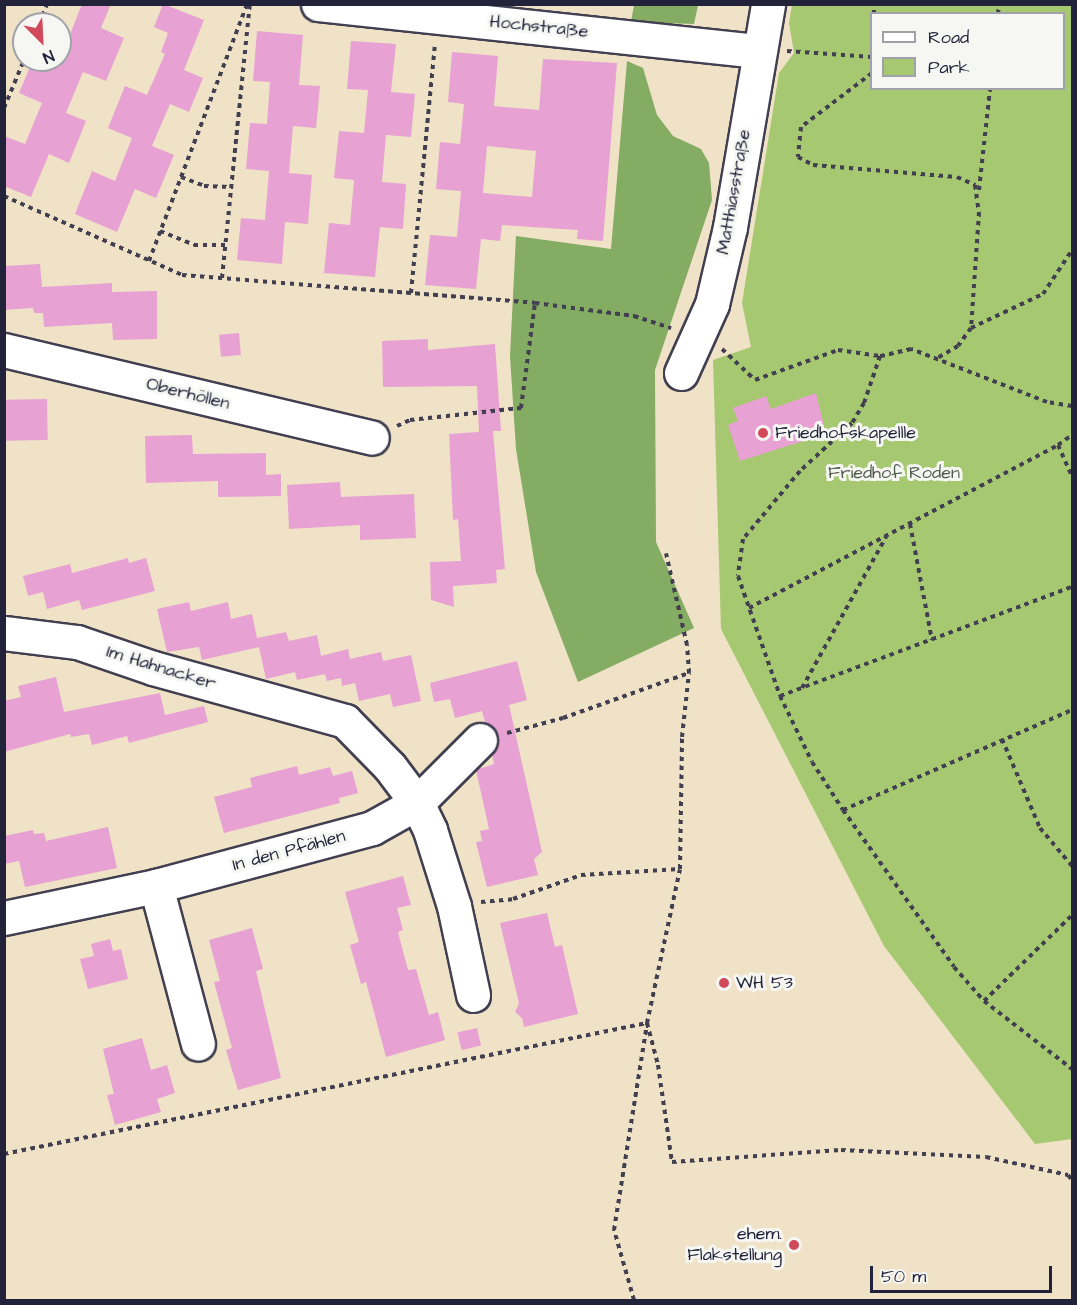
<!DOCTYPE html>
<html>
<head>
<meta charset="utf-8">
<style>
  body { margin:0 }
  #map { position:relative; width:1077px; height:1305px; overflow:hidden; background:#efe2c6; font-family:"Architects Daughter",sans-serif }
  div>[style] { position:absolute }
  .green>* { inset:0; background:#a6c870 }
  .forest>* { inset:0; background:#84ac62 }
  .building>* { inset:0; background:#e7a2d3; transform-origin:0 0 }
  .path>* { height:4px; margin-top:-2px; transform-origin:0; background:repeating-linear-gradient(90deg,#413f50 0 4.5px,transparent 0 9px) }
  .roads { filter:drop-shadow(2px 0 #413f50) drop-shadow(-2px 0 #413f50) drop-shadow(0 2px #413f50) drop-shadow(0 -2px #413f50) }
  .minor>* { height:33px; margin:-16.5px; padding:0 16.5px; transform-origin:16.5px; border-radius:16.5px; background:#fff }
  .dots>* { width:16px; height:16px; translate:-50% -50%; box-sizing:border-box; border:3px solid #f6f6f2; border-radius:50% }
  span { translate:-50% -50%; white-space:nowrap; text-align:center; line-height:1.15; -webkit-text-stroke:6px #f6f6f2; paint-order:stroke }
  .street-label { font-size:18px; color:#22223b }
  .poi-label { font-size:18px; color:#22223b }
  .left { translate:0 -50%; text-align:left }
  .right { translate:-100% -50%; text-align:right }
  .park-label { font-size:18px; color:#505c4e }
  .frame { position:absolute; inset:0; border:6px solid #22223b; pointer-events:none }
  .legend { position:absolute; left:870px; top:12px; width:195px; height:78px; box-sizing:border-box; background:#f6f6f2; border:2px solid #a1a1a9; margin:0; padding:8px 10px; list-style:none; font-size:18px; color:#22223b }
  .legend li { display:flex; align-items:center; gap:12px; height:30px }
  .legend b { width:30px; border:2px solid #a1a1a9 }
  .north { position:absolute; left:12px; top:12px; width:60px; height:60px; box-sizing:border-box; background:#f6f6f2; border:2px solid #a1a1a9; border-radius:50%; rotate:156deg; font-size:16px; font-weight:700; line-height:24px; text-align:center; color:#22223b }
  .north::after { content:''; display:block; margin:auto; width:21px; height:27px; background:#d1495b; clip-path:polygon(50% 0,100% 100%,50% 72%,0 100%) }
  .scale { position:absolute; left:870px; top:1266px; width:182px; height:27px; box-sizing:border-box; border:3px solid #22223b; border-top:0; padding-left:8px; font-size:18px; line-height:21px; white-space:nowrap; color:#22223b; -webkit-text-stroke:4px #f6f6f2; paint-order:stroke }
</style>
</head>
<body>
<div id="map">
  <div class="green">
    <div style="clip-path:polygon(evenodd,792px 5px,1072px 5px,1072px 1139px,1035px 1144px,884px 946px,721px 629px,713px 360px,751px 347px,742px 303px,779px 73px,794px 53px,789px 23px,792px 5px,872px 14px,1064px 14px,1064px 88px,872px 88px,872px 14px)"></div>
  </div>
  <div class="forest">
    <div style="clip-path:polygon(634px 5px,698px 5px,694px 24px,631px 22px)"></div>
    <div style="clip-path:polygon(627px 61px,643px 68px,657px 115px,673px 136px,701px 149px,709px 163px,712px 200px,655px 370px,656px 542px,694px 628px,578px 682px,536px 572px,516px 449px,510px 356px,516px 236px,611px 249px)"></div>
  </div>
  <div class="building">
    <div style="clip-path:polygon(82px 4px,111px 4px,101px 28px,124px 38px,106px 81px,83px 72px,66px 113px,86px 121px,69px 163px,49px 154px,31px 197px,4px 186px,4px 136px,25px 144px,42px 103px,19px 93px,33px 60px,60px 60px)"></div>
    <div style="clip-path:polygon(163px 4px,204px 20px,184px 70px,203px 78px,189px 112px,170px 104px,152px 146px,174px 155px,156px 198px,135px 189px,117px 232px,75px 214px,92px 171px,115px 181px,132px 138px,108px 128px,125px 86px,147px 95px,165px 54px,161px 52px,168px 33px,154px 27px)"></div>
    <div style="clip-path:polygon(257px 31px,303px 35px,299px 85px,320px 86px,316px 128px,293px 126px,289px 173px,312px 175px,308px 224px,285px 222px,282px 264px,237px 260px,241px 218px,265px 220px,269px 171px,246px 169px,250px 123px,267px 124px,270px 82px,253px 81px)"></div>
    <div style="clip-path:polygon(351px 41px,396px 44px,391px 92px,415px 94px,411px 137px,386px 135px,382px 182px,406px 184px,403px 229px,380px 227px,375px 277px,324px 273px,329px 223px,350px 225px,354px 180px,334px 178px,339px 131px,364px 133px,368px 90px,347px 89px)"></div>
    <div style="clip-path:polygon(evenodd,452px 52px,498px 56px,494px 106px,539px 110px,543px 59px,617px 63px,603px 241px,577px 239px,578px 230px,502px 225px,500px 241px,481px 239px,476px 289px,425px 285px,430px 235px,457px 237px,461px 191px,436px 189px,440px 142px,460px 144px,464px 104px,448px 102px,452px 52px,487px 146px,536px 151px,532px 197px,483px 193px,487px 146px)"></div>
    <div style="clip-path:polygon(40px 264px,42px 287px,112px 283px,112px 292px,157px 291px,157px 339px,113px 340px,112px 323px,44px 327px,43px 313px,34px 313px,33px 308px,4px 310px,4px 266px)"></div>
    <div style="left:239px;top:333px;width:22px;height:20px;rotate:85deg"></div>
    <div style="clip-path:polygon(428px 339px,428px 350px,495px 344px,501px 431px,493px 431px,505px 569px,496px 570px,497px 583px,453px 586px,454px 607px,431px 600px,430px 562px,461px 561px,458px 519px,453px 520px,449px 434px,479px 432px,477px 386px,383px 387px,382px 341px)"></div>
    <div style="clip-path:polygon(816px 393px,826px 434px,740px 461px,728px 425px,738px 421px,733px 408px,766px 396px,771px 409px)"></div>
    <div style="left:47px;top:399px;width:41px;height:43px;rotate:89deg"></div>
    <div style="clip-path:polygon(192px 435px,193px 454px,266px 453px,266px 475px,281px 474px,281px 496px,218px 497px,218px 481px,146px 483px,145px 436px)"></div>
    <div style="clip-path:polygon(340px 482px,341px 497px,414px 494px,416px 538px,360px 540px,360px 525px,289px 529px,287px 485px)"></div>
    <div style="clip-path:polygon(128px 558px,129px 563px,146px 558px,155px 591px,82px 610px,79px 600px,47px 609px,43px 592px,28px 596px,23px 576px,70px 564px,72px 573px)"></div>
    <div style="clip-path:polygon(189px 602px,191px 611px,228px 602px,231px 619px,252px 614px,257px 638px,286px 632px,289px 641px,317px 635px,321px 656px,348px 649px,350px 659px,381px 652px,383px 661px,411px 655px,421px 701px,393px 707px,390px 694px,359px 701px,355px 683px,342px 686px,341px 678px,327px 681px,325px 674px,297px 680px,295px 672px,266px 679px,259px 647px,202px 660px,199px 647px,167px 652px,157px 609px)"></div>
    <div style="clip-path:polygon(517px 661px,527px 700px,509px 705px,542px 852px,534px 859px,538px 875px,487px 887px,476px 842px,482px 841px,480px 831px,489px 829px,476px 770px,494px 764px,492px 754px,498px 745px,498px 735px,485px 722px,482px 711px,455px 718px,450px 699px,434px 702px,430px 683px)"></div>
    <div style="clip-path:polygon(56px 677px,64px 712px,160px 693px,165px 715px,204px 706px,208px 722px,129px 743px,127px 736px,92px 745px,89px 734px,71px 737px,70px 734px,4px 752px,4px 701px,21px 697px,18px 686px)"></div>
    <div style="clip-path:polygon(297px 766px,299px 775px,330px 767px,333px 776px,352px 771px,358px 793px,339px 798px,340px 803px,224px 833px,214px 797px,252px 787px,250px 778px)"></div>
    <div style="clip-path:polygon(108px 827px,117px 868px,25px 887px,19px 861px,4px 864px,4px 836px,33px 830px,34px 834px,44px 833px,46px 841px)"></div>
    <div style="clip-path:polygon(403px 876px,411px 905px,397px 908px,403px 930px,398px 932px,408px 970px,416px 969px,429px 1015px,438px 1012px,445px 1040px,386px 1057px,366px 982px,361px 984px,350px 945px,359px 942px,345px 892px)"></div>
    <div style="clip-path:polygon(547px 913px,555px 947px,562px 945px,578px 1014px,524px 1027px,522px 1018px,515px 1012px,519px 1003px,500px 923px)"></div>
    <div style="clip-path:polygon(252px 928px,263px 969px,256px 971px,281px 1078px,238px 1090px,226px 1050px,232px 1048px,214px 982px,220px 981px,209px 940px)"></div>
    <div style="clip-path:polygon(110px 939px,113px 951px,121px 949px,128px 979px,88px 989px,80px 959px,94px 956px,91px 944px)"></div>
    <div style="left:477px;top:1028px;width:18px;height:20px;rotate:77deg"></div>
    <div style="clip-path:polygon(142px 1038px,151px 1070px,167px 1065px,175px 1093px,157px 1099px,161px 1112px,115px 1125px,107px 1095px,114px 1094px,103px 1049px)"></div>
  </div>
  <div class="path">
    <div style="left:874px;top:14px;width:10px;rotate:-90deg"></div>
    <div style="left:998px;top:14px;width:10px;rotate:-84deg"></div>
    <div style="left:39px;top:24px;width:22px;rotate:-68deg"></div>
    <div style="left:787px;top:51px;width:85px;rotate:4deg"></div>
    <div style="left:872px;top:73px;width:89px;rotate:142.7deg"></div>
    <div style="left:801px;top:127px;width:30px;rotate:96deg"></div>
    <div style="left:798px;top:157px;width:17px;rotate:28deg"></div>
    <div style="left:813px;top:165px;width:144px;rotate:4.8deg"></div>
    <div style="left:957px;top:177px;width:20px;rotate:24deg"></div>
    <div style="left:975px;top:185px;width:27px;rotate:82deg"></div>
    <div style="left:979px;top:212px;width:116px;rotate:93.9deg"></div>
    <div style="left:971px;top:328px;width:22px;rotate:126deg"></div>
    <div style="left:958px;top:346px;width:24px;rotate:150deg"></div>
    <div style="left:4px;top:108px;width:52px;rotate:-67.4deg"></div>
    <div style="left:181px;top:177px;width:25px;rotate:21deg"></div>
    <div style="left:204px;top:186px;width:27px;rotate:2deg"></div>
    <div style="left:979px;top:190px;width:103px;rotate:-83.8deg"></div>
    <div style="left:4px;top:196px;width:195px;rotate:23.9deg"></div>
    <div style="left:182px;top:275px;width:354px;rotate:4.5deg"></div>
    <div style="left:160px;top:231px;width:37px;rotate:22deg"></div>
    <div style="left:194px;top:245px;width:31px"></div>
    <div style="left:149px;top:261px;width:275px;rotate:-69.1deg"></div>
    <div style="left:222px;top:278px;width:275px;rotate:-84.2deg"></div>
    <div style="left:411px;top:293px;width:251px;rotate:-84.5deg"></div>
    <div style="left:971px;top:328px;width:80px;rotate:-25.3deg"></div>
    <div style="left:1043px;top:294px;width:53px;rotate:-56.6deg"></div>
    <div style="left:722px;top:349px;width:45px;rotate:43.2deg"></div>
    <div style="left:755px;top:380px;width:88px;rotate:-19.9deg"></div>
    <div style="left:838px;top:350px;width:42px;rotate:8.1deg"></div>
    <div style="left:1072px;top:406px;width:25px;rotate:-171deg"></div>
    <div style="left:1047px;top:402px;width:146px;rotate:-158.7deg"></div>
    <div style="left:911px;top:349px;width:32px;rotate:167deg"></div>
    <div style="left:880px;top:356px;width:50px;rotate:108.8deg"></div>
    <div style="left:864px;top:403px;width:23px;rotate:121deg"></div>
    <div style="left:852px;top:423px;width:71px;rotate:137.3deg"></div>
    <div style="left:800px;top:471px;width:89px;rotate:130deg"></div>
    <div style="left:743px;top:539px;width:37px;rotate:98deg"></div>
    <div style="left:738px;top:576px;width:127px;rotate:70.7deg"></div>
    <div style="left:780px;top:696px;width:73px;rotate:64.1deg"></div>
    <div style="left:812px;top:762px;width:57px;rotate:57.1deg"></div>
    <div style="left:843px;top:810px;width:192px;rotate:54.7deg"></div>
    <div style="left:954px;top:967px;width:45px;rotate:48.6deg"></div>
    <div style="left:984px;top:1001px;width:111px;rotate:37.7deg"></div>
    <div style="left:397px;top:426px;width:14px;rotate:-25deg"></div>
    <div style="left:410px;top:420px;width:112px;rotate:-6.2deg"></div>
    <div style="left:521px;top:408px;width:106px;rotate:-82.4deg"></div>
    <div style="left:535px;top:303px;width:100px;rotate:7.5deg"></div>
    <div style="left:634px;top:316px;width:39px;rotate:18deg"></div>
    <div style="left:1058px;top:445px;width:17px;rotate:-36deg"></div>
    <div style="left:910px;top:524px;width:118px;rotate:79.3deg"></div>
    <div style="left:749px;top:608px;width:349px;rotate:-27.8deg"></div>
    <div style="left:1058px;top:445px;width:35px;rotate:66deg"></div>
    <div style="left:802px;top:688px;width:173px;rotate:-60.9deg"></div>
    <div style="left:780px;top:696px;width:312px;rotate:-20.5deg"></div>
    <div style="left:507px;top:733px;width:58px;rotate:-15deg"></div>
    <div style="left:563px;top:718px;width:134px;rotate:-19.7deg"></div>
    <div style="left:1002px;top:739px;width:97px;rotate:66.9deg"></div>
    <div style="left:1040px;top:828px;width:50px;rotate:49.9deg"></div>
    <div style="left:843px;top:810px;width:250px;rotate:-23.6deg"></div>
    <div style="left:481px;top:902px;width:32px;rotate:-5deg"></div>
    <div style="left:513px;top:899px;width:72px;rotate:-19.4deg"></div>
    <div style="left:581px;top:875px;width:99px;rotate:-3.5deg"></div>
    <div style="left:984px;top:1001px;width:123px;rotate:-44.3deg"></div>
    <div style="left:4px;top:1154px;width:656px;rotate:-11.52deg"></div>
    <div style="left:647px;top:1023px;width:43px;rotate:75.3deg"></div>
    <div style="left:658px;top:1065px;width:98px;rotate:81.8deg"></div>
    <div style="left:672px;top:1162px;width:169px;rotate:-4.1deg"></div>
    <div style="left:841px;top:1150px;width:145px;rotate:2.8deg"></div>
    <div style="left:986px;top:1157px;width:84px;rotate:12.4deg"></div>
    <div style="left:1068px;top:1175px;width:6px;rotate:51deg"></div>
    <div style="left:634px;top:1300px;width:73px;rotate:-105.9deg"></div>
    <div style="left:614px;top:1230px;width:210px;rotate:-80.9deg"></div>
    <div style="left:647px;top:1023px;width:157px;rotate:-77.9deg"></div>
    <div style="left:680px;top:869px;width:132px;rotate:-89.1deg"></div>
    <div style="left:682px;top:737px;width:64px;rotate:-83.8deg"></div>
    <div style="left:689px;top:673px;width:28px;rotate:-94deg"></div>
    <div style="left:687px;top:645px;width:94px;rotate:-102.9deg"></div>
  </div>
  <div class="roads">
    <div class="minor">
      <div style="left:318px;top:4px;width:443px;rotate:6.1deg"></div>
      <div style="left:4px;top:350px;width:378px;rotate:13.4deg"></div>
      <div style="left:681px;top:373px;width:76px;rotate:-65.8deg"></div>
      <div style="left:712px;top:304px;width:79px;rotate:-76.8deg"></div>
      <div style="left:730px;top:227px;width:226px;rotate:-80.3deg"></div>
      <div style="left:4px;top:633px;width:74px;rotate:7deg"></div>
      <div style="left:77px;top:642px;width:80px;rotate:18.9deg"></div>
      <div style="left:153px;top:668px;width:199px;rotate:15.4deg"></div>
      <div style="left:345px;top:721px;width:64px;rotate:45.6deg"></div>
      <div style="left:390px;top:767px;width:45px;rotate:53.1deg"></div>
      <div style="left:417px;top:803px;width:30px;rotate:64deg"></div>
      <div style="left:430px;top:830px;width:80px;rotate:72.5deg"></div>
      <div style="left:454px;top:906px;width:91px;rotate:77.9deg"></div>
      <div style="left:156px;top:886px;width:163px;rotate:75.1deg"></div>
      <div style="left:4px;top:918px;width:155px;rotate:-11.9deg"></div>
      <div style="left:156px;top:886px;width:224px;rotate:-15deg"></div>
      <div style="left:372px;top:828px;width:51px;rotate:-29.1deg"></div>
      <div style="left:417px;top:803px;width:89px;rotate:-45deg"></div>
    </div>
  </div>
  <div class="dots">
    <div style="left:763px;top:433px;background:#d1495b"></div>
    <div style="left:724px;top:983px;background:#d1495b"></div>
    <div style="left:794px;top:1245px;background:#d1495b"></div>
  </div>
  <div class="street-label">
    <span style="left:539px;top:27px;rotate:6deg">Hochstraße</span>
    <span style="left:734px;top:192px;rotate:-80deg">Matthiasstraße</span>
    <span style="left:188px;top:394px;rotate:14deg">Oberhöllen</span>
    <span style="left:161px;top:668px;rotate:17deg">Im Hahnacker</span>
    <span style="left:289px;top:851px;rotate:-15deg">In den Pfählen</span>
  </div>
  <div class="poi-label">
    <span class="left" style="left:775px;top:433px">Friedhofskapellle</span>
    <span class="left" style="left:736px;top:983px">WH 53</span>
    <span class="right" style="left:782px;top:1245px">ehem.<br>Flakstellung</span>
  </div>
  <div class="park-label">
    <span style="left:894px;top:473px">Friedhof Roden</span>
  </div>
  <div class="frame"></div>
  <ul class="legend">
  <li><b style="height:8px;background:#fff"></b>Road</li>
  <li><b style="height:16px;background:#a6c870"></b>Park</li>
  </ul>
  <div class="north">N</div>
  <div class="scale">50 m</div>
</div>
</body>
</html>
